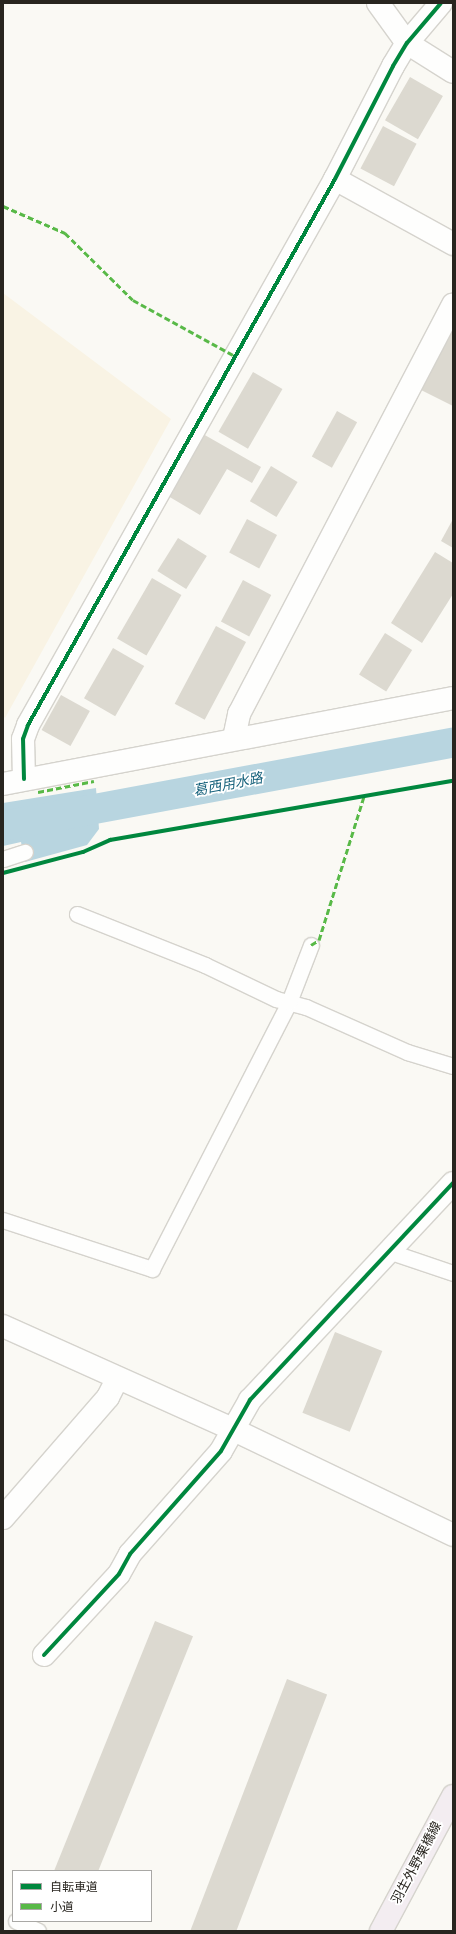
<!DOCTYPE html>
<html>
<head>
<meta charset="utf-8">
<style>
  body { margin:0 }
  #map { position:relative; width:456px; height:1934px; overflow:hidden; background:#faf9f4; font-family:"Source Serif 4","Noto Sans JP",serif }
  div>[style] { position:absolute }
  .built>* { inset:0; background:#f9f3e4 }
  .water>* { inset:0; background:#b8d5e0 }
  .canal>* { height:30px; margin:-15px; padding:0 15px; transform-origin:15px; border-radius:15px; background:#b8d5e0 }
  .building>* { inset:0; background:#dcd9d0; transform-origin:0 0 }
  .roads { filter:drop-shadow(1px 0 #d5d3cd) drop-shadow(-1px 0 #d5d3cd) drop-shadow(0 1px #d5d3cd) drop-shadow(0 -1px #d5d3cd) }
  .service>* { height:15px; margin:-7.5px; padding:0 7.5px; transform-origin:7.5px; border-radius:7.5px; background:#fefefd }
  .minor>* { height:22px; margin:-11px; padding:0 11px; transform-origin:11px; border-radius:11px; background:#fefefd }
  .tertiary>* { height:22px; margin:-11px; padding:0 11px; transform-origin:11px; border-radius:11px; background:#fefefd }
  .primary>* { height:22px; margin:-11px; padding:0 11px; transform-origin:11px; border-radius:11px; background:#f3edf1 }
  .quiet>* { height:3px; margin-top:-1.5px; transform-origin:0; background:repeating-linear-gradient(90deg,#58b947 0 6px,transparent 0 9px) }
  .cycleway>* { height:4px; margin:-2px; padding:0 2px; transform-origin:2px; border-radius:2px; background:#00873e }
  span { translate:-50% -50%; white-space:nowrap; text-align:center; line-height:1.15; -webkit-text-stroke:3.5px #fff; paint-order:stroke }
  .street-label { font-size:13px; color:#28251f }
  .water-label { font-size:14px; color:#16617b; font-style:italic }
  .frame { position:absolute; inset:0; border:4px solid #28251f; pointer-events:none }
  .legend { position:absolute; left:12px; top:1870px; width:140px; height:52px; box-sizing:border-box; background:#fff; border:1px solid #a9a8a5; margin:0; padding:5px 7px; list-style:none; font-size:12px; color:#28251f }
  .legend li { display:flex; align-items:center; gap:8px; height:20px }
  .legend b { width:20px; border:1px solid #a9a8a5 }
</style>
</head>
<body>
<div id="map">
  <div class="built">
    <div style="clip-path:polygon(3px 293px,171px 419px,5px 718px,3px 716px)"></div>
  </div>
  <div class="water">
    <div style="clip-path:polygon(96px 788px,99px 829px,87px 845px,25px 862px,21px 842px,3px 846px,3px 803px)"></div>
  </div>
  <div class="canal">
    <div style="left:3px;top:826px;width:458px;rotate:-10.5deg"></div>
  </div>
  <div class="building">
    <div style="left:410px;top:77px;width:38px;height:50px;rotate:30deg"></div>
    <div style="left:383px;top:126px;width:38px;height:48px;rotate:28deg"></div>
    <div style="clip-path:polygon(453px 330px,453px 406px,421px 390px)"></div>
    <div style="left:253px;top:372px;width:34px;height:69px;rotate:30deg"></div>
    <div style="left:337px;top:411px;width:23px;height:52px;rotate:29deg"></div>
    <div style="clip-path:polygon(203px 434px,261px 467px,252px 483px,227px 469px,200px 515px,168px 496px)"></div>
    <div style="left:271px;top:466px;width:31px;height:41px;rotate:31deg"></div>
    <div style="left:247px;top:519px;width:34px;height:38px;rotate:28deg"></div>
    <div style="clip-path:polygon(453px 519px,453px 548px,441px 541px)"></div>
    <div style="left:178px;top:538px;width:34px;height:39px;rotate:32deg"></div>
    <div style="clip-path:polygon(435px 552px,453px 563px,453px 594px,422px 643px,391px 623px)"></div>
    <div style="left:152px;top:578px;width:34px;height:70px;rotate:30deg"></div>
    <div style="left:243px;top:580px;width:32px;height:47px;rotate:28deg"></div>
    <div style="left:216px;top:626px;width:34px;height:88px;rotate:28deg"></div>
    <div style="left:385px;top:633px;width:32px;height:49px;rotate:32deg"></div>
    <div style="left:113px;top:648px;width:36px;height:58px;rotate:30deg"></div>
    <div style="left:61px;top:695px;width:33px;height:40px;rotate:29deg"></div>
    <div style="left:335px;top:1332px;width:51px;height:87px;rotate:22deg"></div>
    <div style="left:155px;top:1621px;width:41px;height:269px;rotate:22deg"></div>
    <div style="left:287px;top:1679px;width:43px;height:270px;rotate:21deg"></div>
  </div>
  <div class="roads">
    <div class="service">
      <div style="left:3px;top:859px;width:23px;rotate:-18deg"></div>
      <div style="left:77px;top:914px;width:138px;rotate:21.7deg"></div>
      <div style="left:205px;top:965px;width:79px;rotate:25.6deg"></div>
      <div style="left:276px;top:999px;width:31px;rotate:15deg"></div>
      <div style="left:306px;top:1007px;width:111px;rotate:24deg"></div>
      <div style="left:407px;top:1052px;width:48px;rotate:16.9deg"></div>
      <div style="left:3px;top:1220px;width:157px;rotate:18.2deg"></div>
      <div style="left:152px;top:1269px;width:300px;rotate:-62.8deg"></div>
      <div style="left:289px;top:1002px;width:61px;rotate:-68.9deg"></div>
      <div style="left:391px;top:1252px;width:65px;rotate:18.7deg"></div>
      <div style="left:16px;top:1921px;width:24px;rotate:24deg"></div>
    </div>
    <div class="minor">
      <div style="left:378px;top:3px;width:49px;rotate:54.1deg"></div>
      <div style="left:407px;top:43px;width:54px;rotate:32.2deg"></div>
      <div style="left:335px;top:179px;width:135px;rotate:28.8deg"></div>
      <div style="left:234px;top:738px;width:25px;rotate:-78deg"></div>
      <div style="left:239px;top:714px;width:462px;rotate:-62.4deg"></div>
      <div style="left:24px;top:779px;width:40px;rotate:-91.4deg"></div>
      <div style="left:23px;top:739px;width:15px;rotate:-70deg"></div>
      <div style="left:28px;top:725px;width:626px;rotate:-60.65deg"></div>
      <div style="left:335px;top:179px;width:127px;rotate:-62.8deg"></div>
      <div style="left:393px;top:66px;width:27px;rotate:-59deg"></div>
      <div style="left:407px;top:43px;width:52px;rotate:-49.6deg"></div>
      <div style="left:3px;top:784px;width:458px;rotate:-10.8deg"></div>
      <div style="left:3px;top:1518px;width:160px;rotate:-49deg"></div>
      <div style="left:108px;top:1397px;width:20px;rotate:-63deg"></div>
      <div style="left:44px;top:1655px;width:110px;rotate:-47.2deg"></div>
      <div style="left:119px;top:1574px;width:23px;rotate:-61deg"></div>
      <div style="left:130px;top:1554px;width:137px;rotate:-48.5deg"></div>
      <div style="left:221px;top:1451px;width:59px;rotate:-60.4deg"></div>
      <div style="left:250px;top:1400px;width:297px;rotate:-46.9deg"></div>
    </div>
    <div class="tertiary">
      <div style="left:3px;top:1326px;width:251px;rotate:24.2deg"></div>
      <div style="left:232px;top:1429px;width:245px;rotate:25.6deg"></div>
    </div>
    <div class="primary">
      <div style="left:381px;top:1931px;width:153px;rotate:-61.9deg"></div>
    </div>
  </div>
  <div class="quiet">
    <div style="left:3px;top:206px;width:68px;rotate:23.5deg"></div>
    <div style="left:65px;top:233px;width:95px;rotate:44.6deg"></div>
    <div style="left:133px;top:300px;width:116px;rotate:28.8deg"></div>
    <div style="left:38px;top:792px;width:57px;rotate:-11.1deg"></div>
    <div style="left:311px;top:945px;width:9px;rotate:-32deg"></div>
    <div style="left:319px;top:940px;width:151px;rotate:-72.6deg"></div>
  </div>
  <div class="cycleway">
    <div style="left:24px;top:779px;width:40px;rotate:-91.4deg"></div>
    <div style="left:23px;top:739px;width:15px;rotate:-70deg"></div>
    <div style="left:28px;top:725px;width:626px;rotate:-60.65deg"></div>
    <div style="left:335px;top:179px;width:127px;rotate:-62.8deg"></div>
    <div style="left:393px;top:66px;width:27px;rotate:-59deg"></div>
    <div style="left:407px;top:43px;width:52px;rotate:-49.6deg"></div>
    <div style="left:3px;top:873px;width:83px;rotate:-14.7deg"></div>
    <div style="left:83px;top:852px;width:30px;rotate:-24deg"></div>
    <div style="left:110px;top:840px;width:348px;rotate:-9.8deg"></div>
    <div style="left:44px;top:1655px;width:110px;rotate:-47.2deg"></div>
    <div style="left:119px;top:1574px;width:23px;rotate:-61deg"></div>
    <div style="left:130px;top:1554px;width:137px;rotate:-48.5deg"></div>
    <div style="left:221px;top:1451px;width:59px;rotate:-60.4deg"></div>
    <div style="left:250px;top:1400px;width:297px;rotate:-46.9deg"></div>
  </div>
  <div class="street-label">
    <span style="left:417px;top:1863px;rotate:-62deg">羽生外野栗橋線</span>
  </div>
  <div class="water-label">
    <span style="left:228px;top:784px;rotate:-11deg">葛西用水路</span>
  </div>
  <div class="frame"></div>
  <ul class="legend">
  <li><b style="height:5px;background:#00873e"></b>自転車道</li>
  <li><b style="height:5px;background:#58b947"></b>小道</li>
  </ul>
</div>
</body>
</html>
